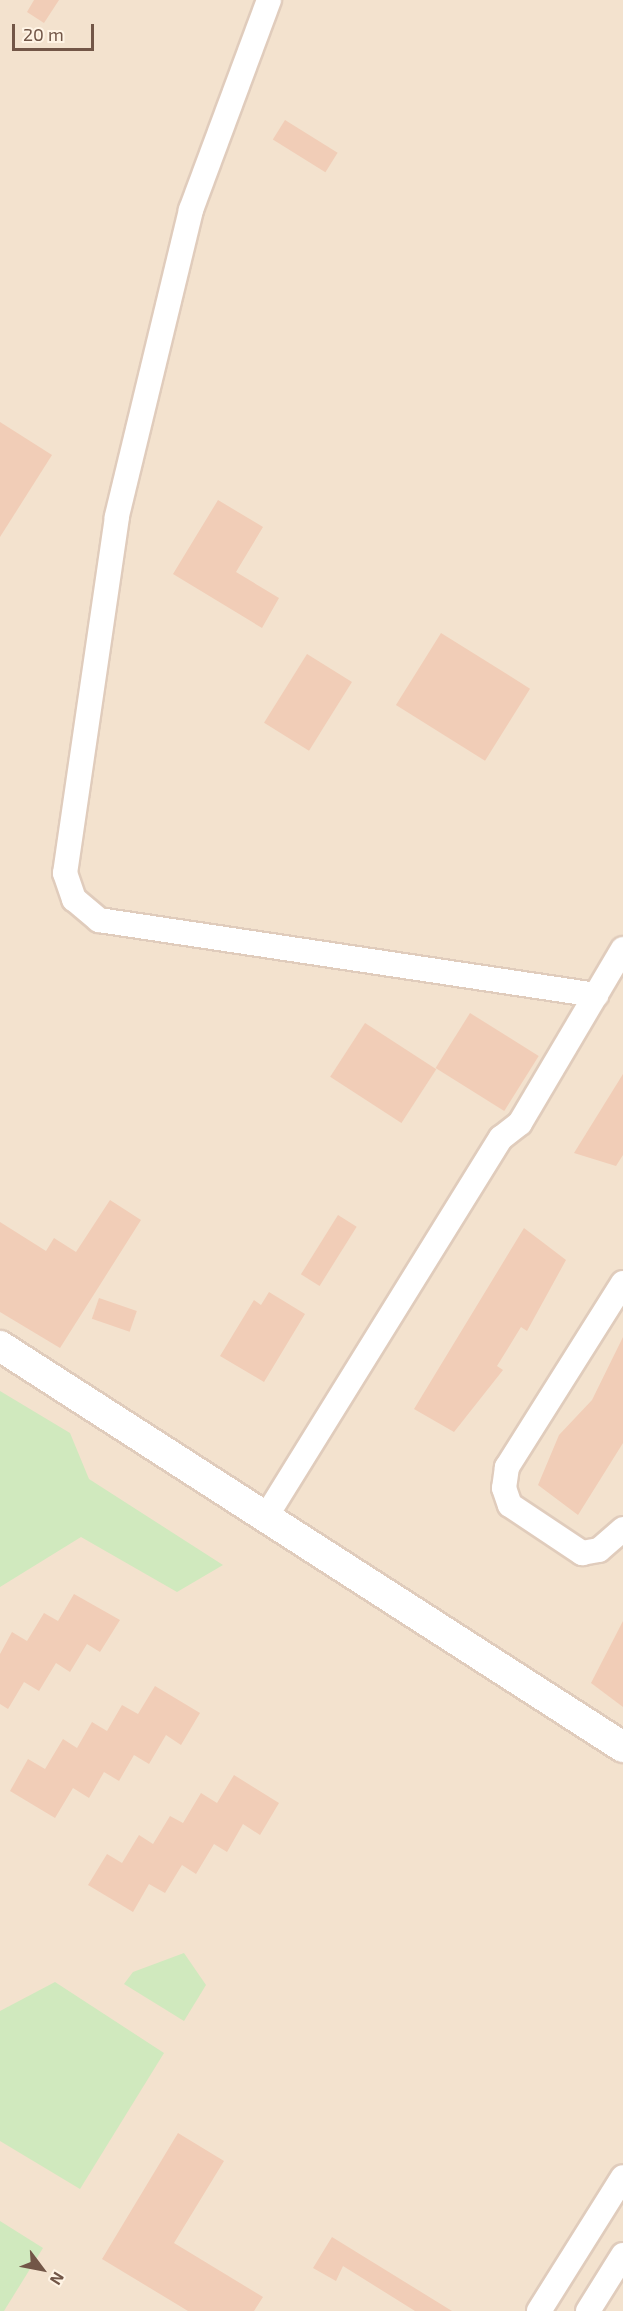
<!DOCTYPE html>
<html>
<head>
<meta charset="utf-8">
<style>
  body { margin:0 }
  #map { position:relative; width:623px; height:2311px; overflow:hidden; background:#fcf0df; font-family:"Exo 2",sans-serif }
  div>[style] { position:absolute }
  .residential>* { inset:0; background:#f3e2ce; transform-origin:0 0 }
  .green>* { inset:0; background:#d0e9be }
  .building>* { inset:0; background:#f1cdb7; transform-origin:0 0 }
  .roads { filter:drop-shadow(2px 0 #e0ccbc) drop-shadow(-2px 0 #e0ccbc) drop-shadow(0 2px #e0ccbc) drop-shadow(0 -2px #e0ccbc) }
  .minor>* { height:24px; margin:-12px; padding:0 12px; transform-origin:12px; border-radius:12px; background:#fff }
  .tertiary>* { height:30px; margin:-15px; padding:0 15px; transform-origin:15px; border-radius:15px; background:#fff }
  span { translate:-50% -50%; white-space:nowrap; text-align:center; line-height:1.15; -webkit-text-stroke:5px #fff4e5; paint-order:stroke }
  .north { position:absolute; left:12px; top:2239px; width:60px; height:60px; -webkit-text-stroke:4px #fff4e5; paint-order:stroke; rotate:122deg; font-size:16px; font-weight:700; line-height:24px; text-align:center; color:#725647 }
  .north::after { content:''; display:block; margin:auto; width:21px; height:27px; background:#725647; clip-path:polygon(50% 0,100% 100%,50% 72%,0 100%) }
  .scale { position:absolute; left:12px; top:24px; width:82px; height:27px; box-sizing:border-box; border:3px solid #725647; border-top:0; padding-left:8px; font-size:18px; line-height:21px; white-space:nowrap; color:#725647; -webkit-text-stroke:4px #fff4e5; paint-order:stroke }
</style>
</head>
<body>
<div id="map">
  <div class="residential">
    <div style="left:0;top:0;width:623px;height:2311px"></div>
  </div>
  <div class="green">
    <div style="clip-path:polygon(0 1391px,70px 1433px,89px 1479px,223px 1565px,177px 1592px,81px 1537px,0 1587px)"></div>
    <div style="clip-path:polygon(184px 1953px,206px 1985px,184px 2021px,124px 1984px,133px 1972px)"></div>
    <div style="clip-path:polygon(55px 1982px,164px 2053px,80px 2189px,0 2141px,0 2011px)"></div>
    <div style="clip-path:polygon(0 2221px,43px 2248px,4px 2311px,0 2311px)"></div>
  </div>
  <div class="building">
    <div style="clip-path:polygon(34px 0,59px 0,44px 23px,27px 12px)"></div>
    <div style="left:285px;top:120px;width:62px;height:23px;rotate:32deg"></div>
    <div style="clip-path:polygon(0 422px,52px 455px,0 537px)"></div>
    <div style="clip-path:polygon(218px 500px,263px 527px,236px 572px,279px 598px,262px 628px,173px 574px)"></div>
    <div style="left:441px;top:633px;width:105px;height:85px;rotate:32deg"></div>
    <div style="left:307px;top:654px;width:53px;height:81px;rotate:32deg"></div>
    <div style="left:470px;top:1013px;width:81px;height:65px;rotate:32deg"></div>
    <div style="left:365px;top:1023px;width:85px;height:64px;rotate:33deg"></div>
    <div style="clip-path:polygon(623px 1074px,623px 1155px,616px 1166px,574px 1153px)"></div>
    <div style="clip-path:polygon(110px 1200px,141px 1220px,60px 1348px,0 1312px,0 1222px,46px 1251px,54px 1238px,76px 1252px)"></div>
    <div style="left:338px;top:1215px;width:22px;height:70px;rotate:32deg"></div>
    <div style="clip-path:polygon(524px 1228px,566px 1260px,527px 1331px,521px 1327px,497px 1366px,503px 1370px,454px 1432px,414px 1409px)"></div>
    <div style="clip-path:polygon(269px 1292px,305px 1314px,264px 1382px,220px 1356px,254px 1300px,261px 1305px)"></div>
    <div style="left:99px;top:1298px;width:40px;height:22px;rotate:19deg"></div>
    <div style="clip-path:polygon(623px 1337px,623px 1443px,578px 1515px,538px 1485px,559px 1435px,592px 1400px)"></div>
    <div style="clip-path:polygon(74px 1594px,120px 1620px,100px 1652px,87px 1644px,70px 1672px,56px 1663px,39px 1691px,24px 1682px,8px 1709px,0 1704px,0 1654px,12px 1632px,27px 1641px,44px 1613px,58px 1621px)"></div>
    <div style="clip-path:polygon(623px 1621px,623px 1707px,591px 1683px)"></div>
    <div style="clip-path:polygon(155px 1686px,200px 1713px,181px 1745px,166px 1735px,149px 1764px,134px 1755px,119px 1781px,104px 1772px,89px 1798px,73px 1788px,55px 1818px,10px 1791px,28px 1759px,45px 1769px,63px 1739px,77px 1748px,92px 1722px,107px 1731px,122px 1705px,138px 1714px)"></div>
    <div style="clip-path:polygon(234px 1775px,279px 1803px,260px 1835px,243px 1824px,227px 1852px,214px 1844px,196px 1874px,182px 1865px,165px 1893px,149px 1884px,133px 1912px,88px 1885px,107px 1854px,122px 1863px,139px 1835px,153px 1844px,170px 1816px,183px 1823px,201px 1793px,217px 1803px)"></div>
    <div style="clip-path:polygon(178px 2133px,224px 2161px,174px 2243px,263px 2297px,254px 2311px,188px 2311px,102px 2259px)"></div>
    <div style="clip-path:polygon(332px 2237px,452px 2311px,415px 2311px,343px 2266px,336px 2281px,313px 2268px)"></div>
  </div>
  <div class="roads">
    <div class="minor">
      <div style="left:269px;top:0;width:224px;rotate:110.4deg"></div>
      <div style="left:191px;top:210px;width:316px;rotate:103.6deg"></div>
      <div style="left:117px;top:517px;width:360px;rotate:98.3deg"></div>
      <div style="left:65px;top:873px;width:28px;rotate:71deg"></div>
      <div style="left:74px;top:899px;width:33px;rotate:40deg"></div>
      <div style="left:99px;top:920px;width:503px;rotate:8.58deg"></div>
      <div style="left:623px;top:1283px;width:218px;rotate:122.2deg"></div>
      <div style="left:507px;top:1467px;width:21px;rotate:98deg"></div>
      <div style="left:504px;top:1488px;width:18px;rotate:71deg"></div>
      <div style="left:510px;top:1505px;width:87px;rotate:33.7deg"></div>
      <div style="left:582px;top:1553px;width:17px;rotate:-10deg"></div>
      <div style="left:599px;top:1550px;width:32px;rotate:-41deg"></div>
      <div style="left:267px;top:1515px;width:444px;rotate:-58.2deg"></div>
      <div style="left:501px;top:1138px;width:24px;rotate:-38deg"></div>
      <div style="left:520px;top:1123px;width:202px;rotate:-59.4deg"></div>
      <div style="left:539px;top:2311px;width:158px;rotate:-57.9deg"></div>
      <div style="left:588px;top:2311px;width:66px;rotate:-58deg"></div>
    </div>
    <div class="tertiary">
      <div style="left:0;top:1346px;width:741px;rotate:32.77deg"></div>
    </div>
  </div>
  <div class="north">N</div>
  <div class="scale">20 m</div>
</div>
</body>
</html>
